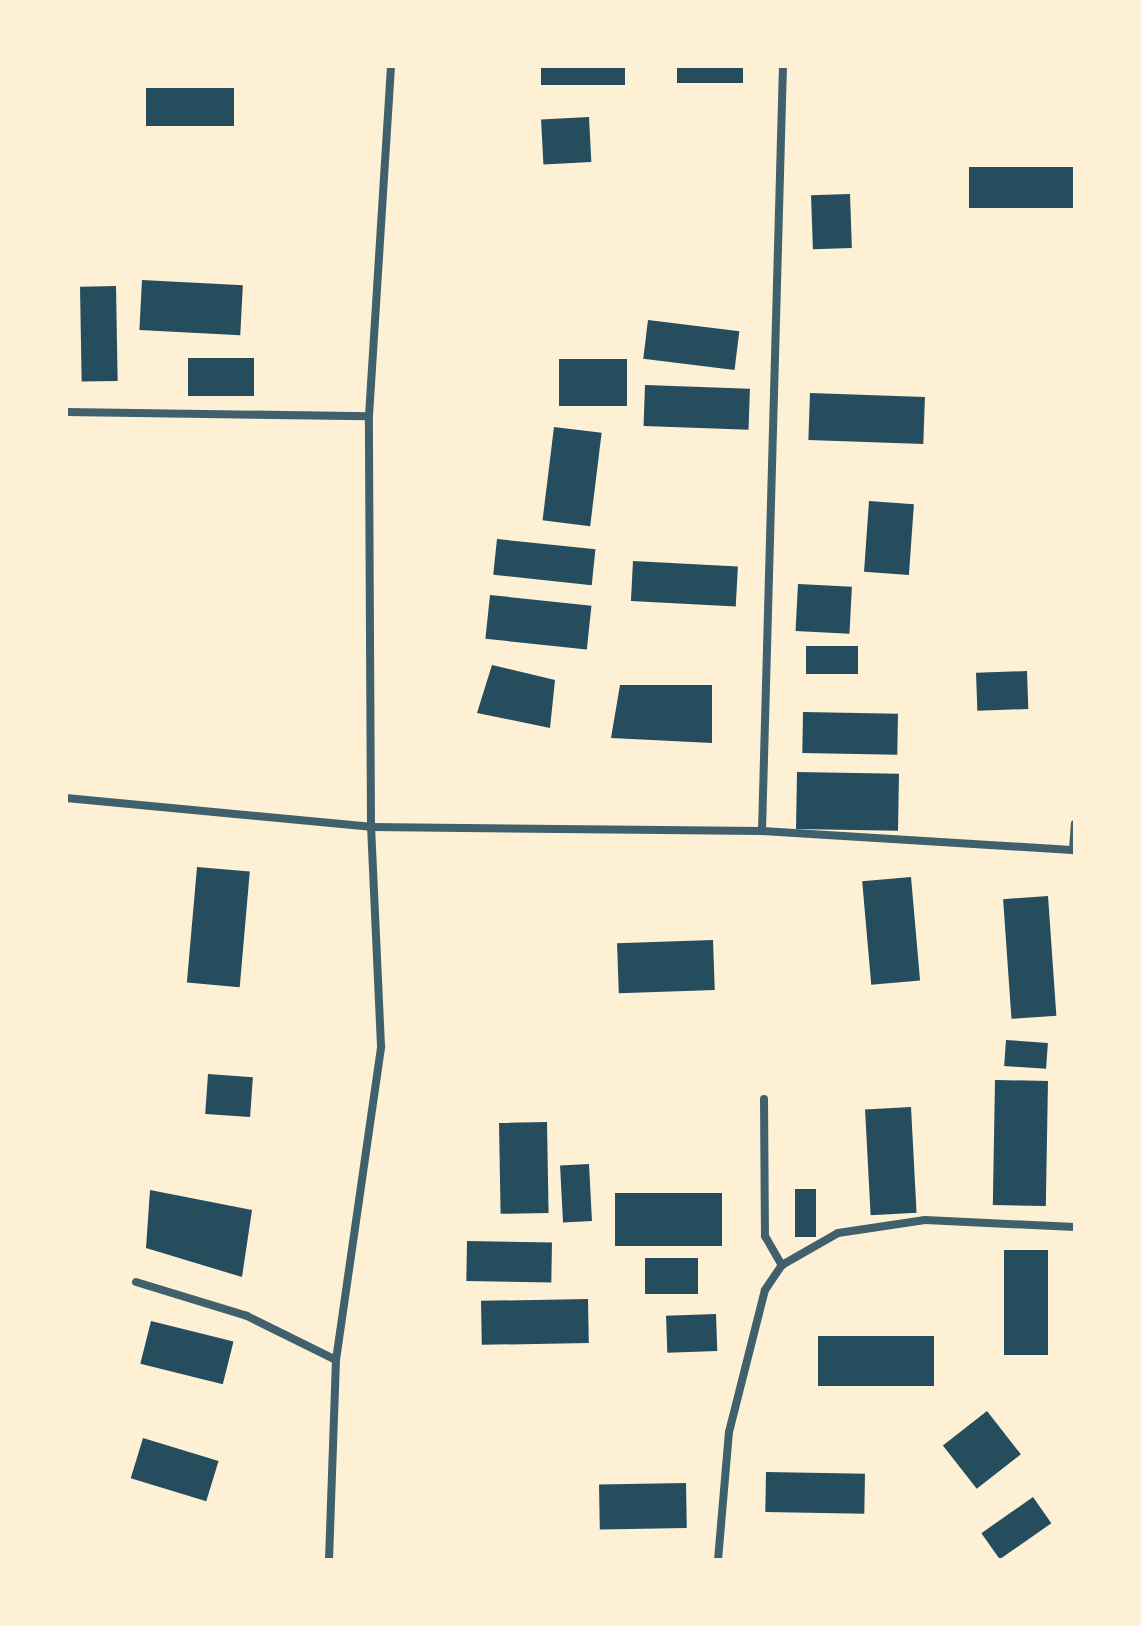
<!DOCTYPE html>
<html>
<head>
<meta charset="utf-8">
<style>
  body { margin:0 }
  #map { position:relative; width:1141px; height:1626px; overflow:hidden; background:#fdf0d5; font-family:"Public Sans",sans-serif }
  div>[style] { position:absolute }
  .building>* { inset:0; background:#264d5e; transform-origin:0 0 }
  .minor>* { height:8px; margin:-4px; padding:0 4px; transform-origin:4px; border-radius:4px; background:#3f606c }
  span { translate:-50% -50%; white-space:nowrap; text-align:center; line-height:1.15; -webkit-text-stroke:7px #fdf0d5; paint-order:stroke }
  .frame { position:absolute; inset:0; border:68px solid #fdf0d5; pointer-events:none }
</style>
</head>
<body>
<div id="map">
  <div class="building">
    <div style="left:541px;top:66px;width:84px;height:19px"></div>
    <div style="left:677px;top:66px;width:66px;height:17px"></div>
    <div style="left:146px;top:88px;width:88px;height:38px"></div>
    <div style="left:589px;top:117px;width:45px;height:48px;rotate:87deg"></div>
    <div style="left:969px;top:167px;width:106px;height:41px"></div>
    <div style="left:850px;top:194px;width:54px;height:39px;rotate:88deg"></div>
    <div style="left:142px;top:280px;width:101px;height:50px;rotate:3deg"></div>
    <div style="left:116px;top:286px;width:95px;height:36px;rotate:89deg"></div>
    <div style="left:648px;top:320px;width:92px;height:39px;rotate:7deg"></div>
    <div style="left:188px;top:358px;width:66px;height:38px"></div>
    <div style="left:559px;top:359px;width:68px;height:47px"></div>
    <div style="left:645px;top:385px;width:105px;height:41px;rotate:2deg"></div>
    <div style="left:810px;top:393px;width:115px;height:47px;rotate:2deg"></div>
    <div style="left:554px;top:427px;width:48px;height:94px;rotate:7deg"></div>
    <div style="left:869px;top:501px;width:45px;height:71px;rotate:4deg"></div>
    <div style="left:497px;top:539px;width:99px;height:36px;rotate:6deg"></div>
    <div style="left:633px;top:561px;width:105px;height:40px;rotate:3deg"></div>
    <div style="left:798px;top:584px;width:54px;height:47px;rotate:3deg"></div>
    <div style="left:490px;top:595px;width:102px;height:44px;rotate:6deg"></div>
    <div style="left:806px;top:646px;width:52px;height:28px"></div>
    <div style="clip-path:polygon(492px 665px,555px 680px,550px 728px,477px 713px)"></div>
    <div style="left:1027px;top:671px;width:38px;height:51px;rotate:88deg"></div>
    <div style="clip-path:polygon(620px 685px,712px 685px,712px 743px,611px 738px)"></div>
    <div style="left:803px;top:712px;width:95px;height:41px;rotate:1deg"></div>
    <div style="left:797px;top:772px;width:102px;height:57px;rotate:1deg"></div>
    <div style="left:197px;top:867px;width:53px;height:116px;rotate:5deg"></div>
    <div style="left:911px;top:877px;width:104px;height:49px;rotate:85deg"></div>
    <div style="left:1048px;top:896px;width:120px;height:45px;rotate:86deg"></div>
    <div style="left:713px;top:940px;width:50px;height:96px;rotate:88deg"></div>
    <div style="left:1006px;top:1040px;width:42px;height:26px;rotate:4deg"></div>
    <div style="left:208px;top:1074px;width:45px;height:40px;rotate:4deg"></div>
    <div style="left:995px;top:1080px;width:53px;height:125px;rotate:1deg"></div>
    <div style="left:911px;top:1107px;width:106px;height:46px;rotate:87deg"></div>
    <div style="left:547px;top:1122px;width:91px;height:48px;rotate:89deg"></div>
    <div style="left:589px;top:1164px;width:57px;height:29px;rotate:87deg"></div>
    <div style="left:795px;top:1189px;width:21px;height:48px"></div>
    <div style="clip-path:polygon(150px 1190px,252px 1210px,242px 1277px,146px 1248px)"></div>
    <div style="left:615px;top:1193px;width:107px;height:53px"></div>
    <div style="left:467px;top:1241px;width:85px;height:40px;rotate:1deg"></div>
    <div style="left:1004px;top:1250px;width:44px;height:105px"></div>
    <div style="left:645px;top:1258px;width:53px;height:36px"></div>
    <div style="left:588px;top:1299px;width:44px;height:107px;rotate:89deg"></div>
    <div style="left:716px;top:1314px;width:37px;height:50px;rotate:88deg"></div>
    <div style="left:151px;top:1321px;width:85px;height:44px;rotate:14deg"></div>
    <div style="left:818px;top:1336px;width:116px;height:50px"></div>
    <div style="left:987px;top:1411px;width:55px;height:56px;rotate:52deg"></div>
    <div style="left:143px;top:1438px;width:79px;height:42px;rotate:17deg"></div>
    <div style="left:766px;top:1472px;width:99px;height:40px;rotate:1deg"></div>
    <div style="left:686px;top:1483px;width:45px;height:87px;rotate:89deg"></div>
    <div style="left:1033px;top:1497px;width:32px;height:63px;rotate:55deg"></div>
  </div>
  <div class="minor">
    <div style="left:66px;top:412px;width:303px;rotate:0.8deg"></div>
    <div style="left:66px;top:798px;width:306px;rotate:5.4deg"></div>
    <div style="left:371px;top:827px;width:391px;rotate:0.6deg"></div>
    <div style="left:762px;top:831px;width:314px;rotate:3.5deg"></div>
    <div style="left:762px;top:831px;width:765px;rotate:-88.43deg"></div>
    <div style="left:1073px;top:850px;width:26px;rotate:-86deg"></div>
    <div style="left:764px;top:1099px;width:137px;rotate:89.6deg"></div>
    <div style="left:765px;top:1236px;width:34px;rotate:60deg"></div>
    <div style="left:136px;top:1282px;width:116px;rotate:17deg"></div>
    <div style="left:247px;top:1316px;width:99px;rotate:26.3deg"></div>
    <div style="left:329px;top:1560px;width:200px;rotate:-88deg"></div>
    <div style="left:336px;top:1360px;width:317px;rotate:-81.8deg"></div>
    <div style="left:381px;top:1046px;width:219px;rotate:-92.6deg"></div>
    <div style="left:371px;top:827px;width:411px;rotate:-90.3deg"></div>
    <div style="left:369px;top:416px;width:351px;rotate:-86.4deg"></div>
    <div style="left:718px;top:1560px;width:128px;rotate:-85.1deg"></div>
    <div style="left:729px;top:1432px;width:146px;rotate:-75.8deg"></div>
    <div style="left:765px;top:1290px;width:30px;rotate:-56deg"></div>
    <div style="left:782px;top:1265px;width:64px;rotate:-29.7deg"></div>
    <div style="left:838px;top:1233px;width:88px;rotate:-8.5deg"></div>
    <div style="left:925px;top:1220px;width:150px;rotate:2.7deg"></div>
  </div>
  <div class="frame"></div>
</div>
</body>
</html>
